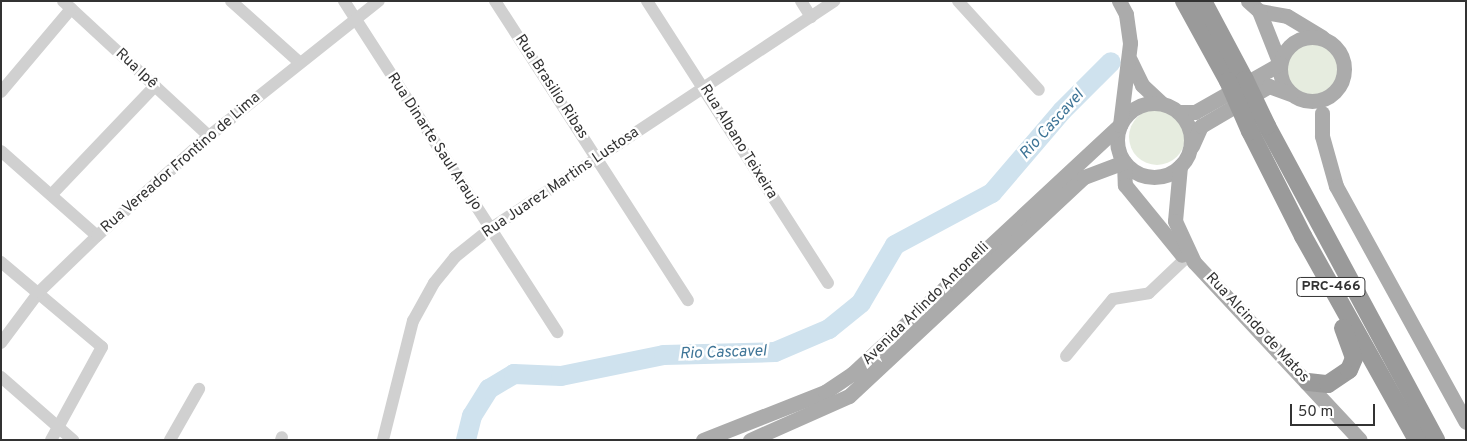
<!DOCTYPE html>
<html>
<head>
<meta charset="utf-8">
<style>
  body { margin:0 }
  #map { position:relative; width:1467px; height:441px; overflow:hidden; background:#fff; font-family:Overpass,sans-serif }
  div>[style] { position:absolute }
  .green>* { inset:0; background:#e6ecdf }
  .round { border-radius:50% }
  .river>* { height:20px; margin:-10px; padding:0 10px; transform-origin:10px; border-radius:10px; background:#cfe2ee }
  .minor>* { height:12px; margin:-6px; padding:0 6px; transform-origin:6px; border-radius:6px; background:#d0d0d0 }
  .major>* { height:15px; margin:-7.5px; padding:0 7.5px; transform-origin:7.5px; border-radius:7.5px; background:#ababab }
  .major>.ring { margin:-7.5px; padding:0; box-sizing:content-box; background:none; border:15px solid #ababab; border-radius:50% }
  .highway>* { height:18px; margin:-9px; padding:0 9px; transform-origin:9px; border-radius:9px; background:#9a9a9a }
  .highway-bridge>* { height:18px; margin:-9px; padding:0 9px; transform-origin:9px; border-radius:9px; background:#9a9a9a }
  span { translate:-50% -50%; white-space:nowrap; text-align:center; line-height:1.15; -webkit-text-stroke:5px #fff; paint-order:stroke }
  .shield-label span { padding:1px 4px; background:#fff; border:1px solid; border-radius:4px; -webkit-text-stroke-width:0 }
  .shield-label { font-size:14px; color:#333; font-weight:700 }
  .street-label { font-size:15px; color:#333 }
  .water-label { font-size:16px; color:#3f7597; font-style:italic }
  .frame { position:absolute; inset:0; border:2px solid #333; pointer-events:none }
  .scale { position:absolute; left:1290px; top:404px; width:85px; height:22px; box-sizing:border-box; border:2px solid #333; border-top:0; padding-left:6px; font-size:15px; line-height:18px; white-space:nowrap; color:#333; -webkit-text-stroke:4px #fff; paint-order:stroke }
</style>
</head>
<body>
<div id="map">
  <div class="green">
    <div class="round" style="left:1286px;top:43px;width:52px;height:52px"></div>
    <div class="round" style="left:1129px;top:109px;width:56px;height:56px"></div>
  </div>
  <div class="river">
    <div style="left:466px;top:440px;width:25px;rotate:-76deg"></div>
    <div style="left:472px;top:416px;width:32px;rotate:-58deg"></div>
    <div style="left:489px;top:389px;width:29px;rotate:-31deg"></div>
    <div style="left:514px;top:374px;width:47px;rotate:2.4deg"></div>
    <div style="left:561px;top:376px;width:105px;rotate:-11.5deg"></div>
    <div style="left:664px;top:355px;width:111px;rotate:-1.5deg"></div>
    <div style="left:775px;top:352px;width:59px;rotate:-23.1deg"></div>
    <div style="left:829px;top:329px;width:41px;rotate:-39.1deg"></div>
    <div style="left:861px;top:303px;width:67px;rotate:-59.6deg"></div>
    <div style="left:895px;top:245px;width:110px;rotate:-28.2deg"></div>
    <div style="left:992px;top:193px;width:108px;rotate:-49.5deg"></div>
    <div style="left:1062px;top:111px;width:69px;rotate:-45deg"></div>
  </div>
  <div class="minor">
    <div style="left:63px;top:1px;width:199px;rotate:42.8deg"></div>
    <div style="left:231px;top:1px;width:91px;rotate:41.9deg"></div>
    <div style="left:344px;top:1px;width:394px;rotate:57.2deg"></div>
    <div style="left:495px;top:1px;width:356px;rotate:57.2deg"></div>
    <div style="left:647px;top:1px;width:335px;rotate:57.3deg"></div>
    <div style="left:801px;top:1px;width:19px;rotate:58deg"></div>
    <div style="left:958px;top:1px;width:120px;rotate:47.7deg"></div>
    <div style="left:1px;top:92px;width:109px;rotate:-49.9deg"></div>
    <div style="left:1px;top:151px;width:128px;rotate:41.5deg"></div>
    <div style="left:53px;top:193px;width:148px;rotate:-46.4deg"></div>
    <div style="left:1px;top:262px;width:132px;rotate:40.1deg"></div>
    <div style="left:102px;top:347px;width:106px;rotate:118.7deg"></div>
    <div style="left:1px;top:343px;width:64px;rotate:-53.3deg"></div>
    <div style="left:39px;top:292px;width:81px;rotate:-44deg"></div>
    <div style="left:97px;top:236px;width:150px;rotate:-41.8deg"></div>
    <div style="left:209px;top:136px;width:217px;rotate:-38.5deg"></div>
    <div style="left:1066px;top:356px;width:74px;rotate:-50.5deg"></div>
    <div style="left:1113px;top:299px;width:36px;rotate:-9deg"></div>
    <div style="left:1149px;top:293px;width:51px;rotate:-43.4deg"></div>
    <div style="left:1px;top:377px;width:96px;rotate:41.2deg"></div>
    <div style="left:170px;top:440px;width:59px;rotate:-60.4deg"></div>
    <div style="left:281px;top:440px;width:3px;rotate:-72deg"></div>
    <div style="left:383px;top:440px;width:123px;rotate:-75.9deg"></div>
    <div style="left:413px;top:321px;width:43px;rotate:-61.1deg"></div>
    <div style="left:434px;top:283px;width:33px;rotate:-51deg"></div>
    <div style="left:455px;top:257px;width:45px;rotate:-38.7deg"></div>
    <div style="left:490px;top:229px;width:413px;rotate:-33.5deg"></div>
  </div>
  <div class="major">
    <div style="left:1248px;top:1px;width:15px;rotate:42deg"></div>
    <div style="left:1259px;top:11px;width:28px;rotate:10deg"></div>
    <div style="left:1287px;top:16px;width:41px;rotate:31deg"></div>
    <div style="left:1259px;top:11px;width:57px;rotate:68.4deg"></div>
    <div class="ring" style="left:1280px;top:37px;width:49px;height:49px"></div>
    <div style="left:1130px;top:60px;width:28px;rotate:64deg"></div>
    <div style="left:1142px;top:85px;width:26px;rotate:43deg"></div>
    <div class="ring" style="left:1117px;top:103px;width:59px;height:59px"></div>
    <div style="left:1179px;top:112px;width:16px"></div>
    <div style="left:1195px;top:112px;width:98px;rotate:-29.5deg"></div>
    <div style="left:1322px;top:113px;width:23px;rotate:90deg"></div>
    <div style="left:1322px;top:136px;width:52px;rotate:74.4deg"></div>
    <div style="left:1336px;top:186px;width:269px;rotate:61.2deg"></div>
    <div style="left:1192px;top:146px;width:22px;rotate:-66deg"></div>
    <div style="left:1201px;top:126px;width:79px;rotate:-30.5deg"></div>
    <div style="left:1269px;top:86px;width:23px;rotate:20deg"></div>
    <div style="left:1124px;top:162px;width:23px;rotate:88deg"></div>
    <div style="left:1125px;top:185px;width:90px;rotate:50.8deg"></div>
    <div style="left:1180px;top:166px;width:55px;rotate:95.2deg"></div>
    <div style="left:1175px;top:221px;width:45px;rotate:65.1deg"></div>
    <div style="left:1194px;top:262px;width:243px;rotate:47deg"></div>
    <div style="left:703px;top:440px;width:131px;rotate:-21.5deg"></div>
    <div style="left:825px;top:392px;width:32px;rotate:-34deg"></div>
    <div style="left:852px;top:374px;width:366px;rotate:-42.9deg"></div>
    <div style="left:1120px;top:125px;width:83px;rotate:-83deg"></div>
    <div style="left:1130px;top:43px;width:29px;rotate:-98deg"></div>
    <div style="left:1126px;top:14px;width:15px;rotate:-118deg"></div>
    <div style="left:750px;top:440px;width:108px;rotate:-24deg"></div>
    <div style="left:849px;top:396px;width:321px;rotate:-43deg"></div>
    <div style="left:1084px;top:177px;width:43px;rotate:-20.6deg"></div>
  </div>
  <div class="highway">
    <div style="left:1184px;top:1px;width:91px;rotate:61.2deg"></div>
    <div style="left:1203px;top:1px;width:89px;rotate:62deg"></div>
    <div style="left:1267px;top:126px;width:357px;rotate:61.7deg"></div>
    <div style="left:1250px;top:131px;width:118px;rotate:63.2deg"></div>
    <div style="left:1303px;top:236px;width:234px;rotate:60.8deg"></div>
    <div style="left:1308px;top:382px;width:20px;rotate:6deg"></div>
    <div style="left:1328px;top:384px;width:25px;rotate:-34deg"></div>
    <div style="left:1349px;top:370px;width:13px;rotate:-67deg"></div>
    <div style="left:1354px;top:358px;width:32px;rotate:-110deg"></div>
  </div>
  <div class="highway-bridge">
    <div style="left:1245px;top:80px;width:51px;rotate:64.4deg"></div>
    <div style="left:1228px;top:81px;width:55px;rotate:66.3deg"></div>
  </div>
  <div class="shield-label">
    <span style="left:1331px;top:287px">PRC-466</span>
  </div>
  <div class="street-label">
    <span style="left:136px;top:69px;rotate:43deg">Rua Ipê</span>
    <span style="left:551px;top:87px;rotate:57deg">Rua Brasilio Ribas</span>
    <span style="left:434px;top:142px;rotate:57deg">Rua Dinarte Saul Araujo</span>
    <span style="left:738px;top:142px;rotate:58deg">Rua Albano Teixeira</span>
    <span style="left:181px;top:163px;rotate:-41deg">Rua Vereador Frontino de Lima</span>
    <span style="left:561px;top:183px;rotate:-34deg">Rua Juarez Martins Lustosa</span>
    <span style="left:926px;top:304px;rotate:-44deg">Avenida Arlindo Antonelli</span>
    <span style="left:1257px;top:328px;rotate:47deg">Rua Alcindo de Matos</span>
  </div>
  <div class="water-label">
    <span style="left:1052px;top:125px;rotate:-48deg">Rio Cascavel</span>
    <span style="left:723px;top:353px;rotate:-2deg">Rio Cascavel</span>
  </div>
  <div class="frame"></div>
  <div class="scale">50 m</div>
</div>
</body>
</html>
